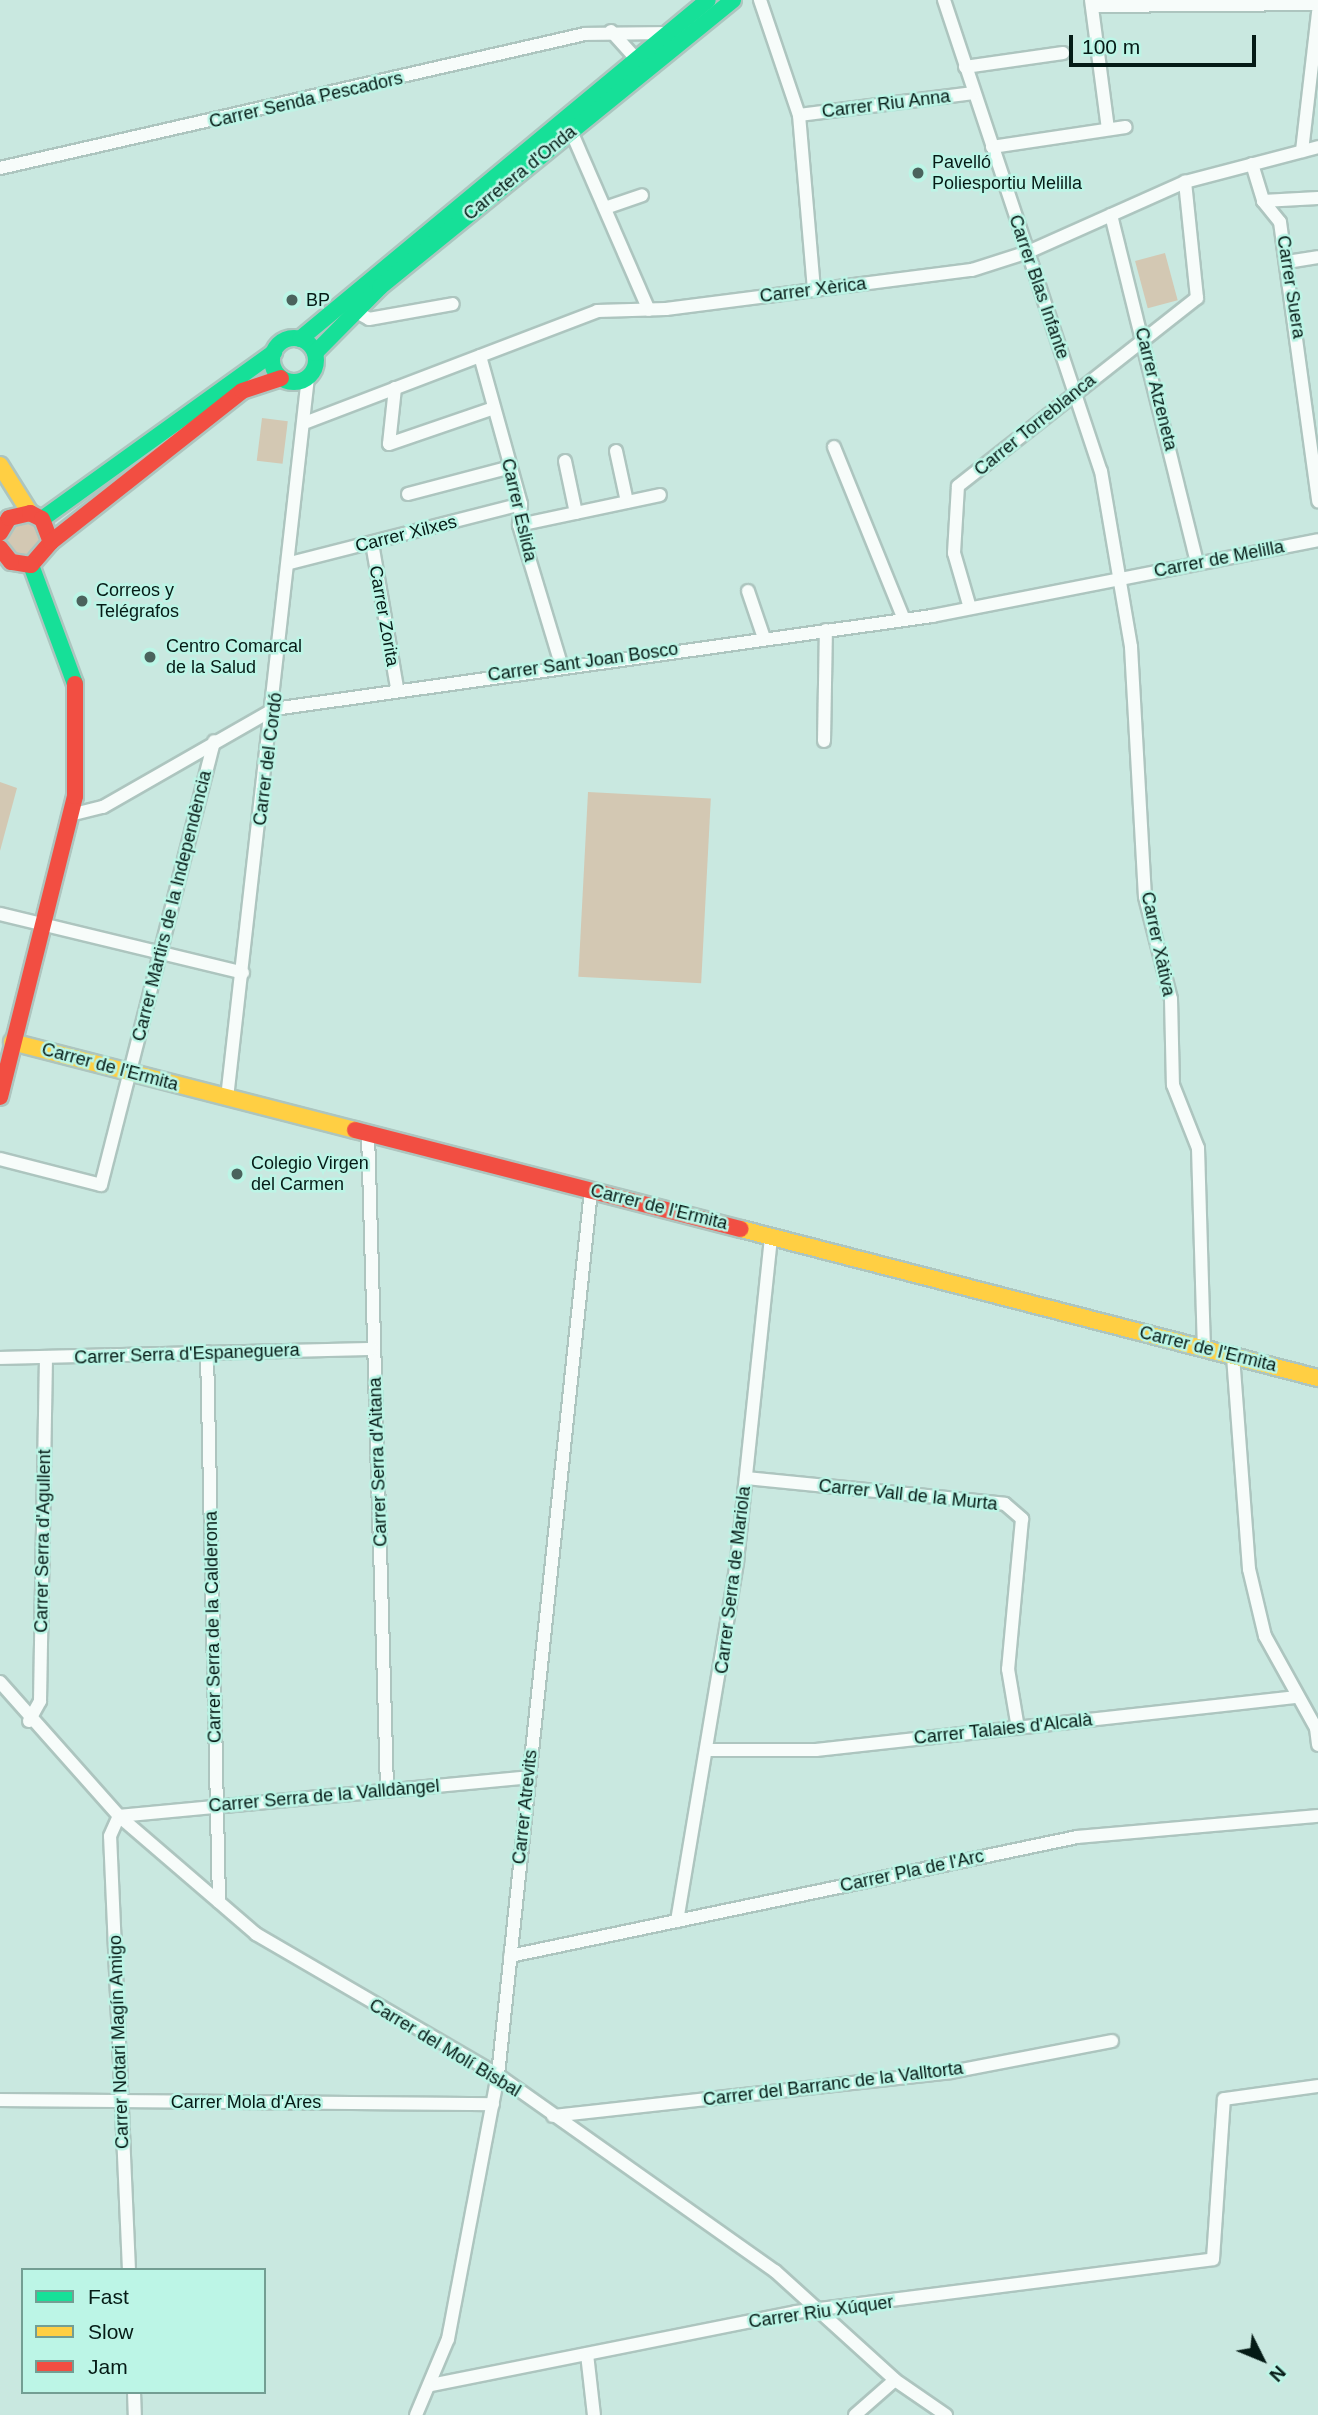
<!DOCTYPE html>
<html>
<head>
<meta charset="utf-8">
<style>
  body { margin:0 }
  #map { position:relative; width:1318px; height:2415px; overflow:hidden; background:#c9e8e0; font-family:Helvetica,sans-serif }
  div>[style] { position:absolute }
  .green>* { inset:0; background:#d3c8b3; transform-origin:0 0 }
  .round { border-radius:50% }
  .roads { filter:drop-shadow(2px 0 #adc5bf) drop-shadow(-2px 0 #adc5bf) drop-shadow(0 2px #adc5bf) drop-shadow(0 -2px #adc5bf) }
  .street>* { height:12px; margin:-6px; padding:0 6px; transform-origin:6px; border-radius:6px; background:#f7fcfa }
  .fast>* { height:16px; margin:-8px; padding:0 8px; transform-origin:8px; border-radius:8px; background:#16e098 }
  .fast>.ring { margin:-8px; padding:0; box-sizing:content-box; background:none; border:16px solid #16e098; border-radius:50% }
  .slow>* { height:16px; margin:-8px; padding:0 8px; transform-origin:8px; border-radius:8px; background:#ffcf43 }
  .jam>* { height:16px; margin:-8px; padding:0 8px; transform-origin:8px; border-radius:8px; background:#f24e42 }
  .dots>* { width:19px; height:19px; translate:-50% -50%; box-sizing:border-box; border:4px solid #bcf5e6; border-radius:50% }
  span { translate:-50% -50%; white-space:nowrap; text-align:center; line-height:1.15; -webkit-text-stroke:5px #bcf5e6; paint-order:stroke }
  .street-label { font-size:18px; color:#051b16 }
  .poi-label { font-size:18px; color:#051b16 }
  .left { translate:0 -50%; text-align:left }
  .legend { position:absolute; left:21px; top:2268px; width:245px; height:126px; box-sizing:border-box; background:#bcf5e6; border:2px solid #739e93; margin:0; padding:9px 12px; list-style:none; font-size:21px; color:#051b16 }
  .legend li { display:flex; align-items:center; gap:14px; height:35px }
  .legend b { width:35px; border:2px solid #739e93 }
  .north { position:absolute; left:1227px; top:2324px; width:70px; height:70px; -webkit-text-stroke:5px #bcf5e6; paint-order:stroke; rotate:133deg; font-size:19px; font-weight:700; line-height:28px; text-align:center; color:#051b16 }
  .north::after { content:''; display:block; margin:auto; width:24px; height:32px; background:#051b16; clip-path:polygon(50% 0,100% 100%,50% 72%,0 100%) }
  .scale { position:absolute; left:1069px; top:35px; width:187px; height:32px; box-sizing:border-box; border:4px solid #051b16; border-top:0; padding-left:9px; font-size:21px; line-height:24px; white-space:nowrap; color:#051b16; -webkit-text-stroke:5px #bcf5e6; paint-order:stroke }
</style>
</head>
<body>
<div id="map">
  <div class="green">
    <div style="left:1165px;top:253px;width:49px;height:31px;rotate:75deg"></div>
    <div style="left:262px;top:418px;width:26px;height:43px;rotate:7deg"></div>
    <div class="round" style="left:7px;top:521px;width:36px;height:36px"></div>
    <div style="clip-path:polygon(0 782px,17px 788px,0 851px)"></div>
    <div style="left:588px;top:792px;width:123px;height:185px;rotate:3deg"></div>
  </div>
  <div class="roads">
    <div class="street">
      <div style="left:760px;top:0;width:121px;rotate:71.3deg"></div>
      <div style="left:799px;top:115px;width:176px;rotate:85.1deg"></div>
      <div style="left:944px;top:0;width:496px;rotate:71.6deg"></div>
      <div style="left:1101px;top:471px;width:179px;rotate:80.3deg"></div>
      <div style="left:1131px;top:647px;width:250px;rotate:86.8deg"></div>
      <div style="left:1145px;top:897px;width:105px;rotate:75.7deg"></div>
      <div style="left:1171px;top:999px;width:86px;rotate:88.7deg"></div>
      <div style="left:1173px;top:1085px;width:68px;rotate:68.4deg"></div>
      <div style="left:1198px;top:1148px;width:200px;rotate:88.3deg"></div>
      <div style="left:1091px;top:0;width:130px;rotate:82.5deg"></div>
      <div style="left:1092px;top:6px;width:226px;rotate:-0.5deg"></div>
      <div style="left:611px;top:31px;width:36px;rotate:48deg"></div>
      <div style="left:965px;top:67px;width:99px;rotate:-8.1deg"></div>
      <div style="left:799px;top:115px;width:176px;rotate:-7.2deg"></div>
      <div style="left:571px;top:131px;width:195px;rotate:66.5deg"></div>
      <div style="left:992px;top:147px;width:135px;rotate:-8.5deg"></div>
      <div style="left:1302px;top:151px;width:140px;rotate:-83.4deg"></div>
      <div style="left:1252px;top:164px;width:39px;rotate:73deg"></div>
      <div style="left:1263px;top:201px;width:27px;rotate:51deg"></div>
      <div style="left:1280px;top:222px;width:282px;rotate:82.2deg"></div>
      <div style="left:0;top:168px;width:600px;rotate:-12.9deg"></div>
      <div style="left:585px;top:34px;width:82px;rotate:-0.7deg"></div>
      <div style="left:1263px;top:201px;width:55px;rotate:-3.1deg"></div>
      <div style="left:605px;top:208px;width:39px;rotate:-19deg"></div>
      <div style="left:1111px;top:215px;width:358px;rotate:76.1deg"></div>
      <div style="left:1287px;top:262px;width:31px;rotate:-9deg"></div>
      <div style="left:353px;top:310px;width:18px;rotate:29deg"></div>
      <div style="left:369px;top:319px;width:85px;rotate:-10.1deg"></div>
      <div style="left:480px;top:356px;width:154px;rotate:74.5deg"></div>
      <div style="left:521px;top:504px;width:21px;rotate:95deg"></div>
      <div style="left:519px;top:525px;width:145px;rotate:73.2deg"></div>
      <div style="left:395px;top:388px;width:56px;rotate:96.1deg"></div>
      <div style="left:389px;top:444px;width:111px;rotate:-18.9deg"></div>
      <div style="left:307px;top:422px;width:311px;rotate:-20.9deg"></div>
      <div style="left:597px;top:311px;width:69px;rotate:-1.7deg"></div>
      <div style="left:666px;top:309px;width:308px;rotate:-7.3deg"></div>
      <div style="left:972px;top:270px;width:59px;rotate:-17.8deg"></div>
      <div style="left:1028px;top:252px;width:172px;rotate:-24deg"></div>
      <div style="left:1185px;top:182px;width:138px;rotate:-14.7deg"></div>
      <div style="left:834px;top:447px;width:186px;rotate:67.9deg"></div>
      <div style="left:616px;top:451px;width:52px;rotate:77.8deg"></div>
      <div style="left:565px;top:461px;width:53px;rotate:78.1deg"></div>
      <div style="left:408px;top:494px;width:106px;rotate:-14.7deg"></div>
      <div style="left:519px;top:525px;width:144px;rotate:-12deg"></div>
      <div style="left:372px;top:543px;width:147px;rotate:80.2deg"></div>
      <div style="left:290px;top:563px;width:238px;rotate:-14.3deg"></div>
      <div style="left:748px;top:591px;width:50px;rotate:71.2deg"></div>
      <div style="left:970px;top:608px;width:57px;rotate:-106.2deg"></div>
      <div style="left:954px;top:553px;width:67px;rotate:-86.6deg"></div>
      <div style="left:958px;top:486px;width:304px;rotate:-38.2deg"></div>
      <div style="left:1197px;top:298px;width:117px;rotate:-95.9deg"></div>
      <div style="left:824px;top:741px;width:111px;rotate:-89deg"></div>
      <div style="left:70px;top:815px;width:34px;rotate:-14deg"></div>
      <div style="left:103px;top:807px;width:197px;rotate:-29.8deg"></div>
      <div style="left:274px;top:709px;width:665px;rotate:-8.04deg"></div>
      <div style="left:932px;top:616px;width:393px;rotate:-11.1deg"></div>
      <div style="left:0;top:914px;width:250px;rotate:13.6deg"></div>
      <div style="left:227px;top:1098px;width:726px;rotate:-83.59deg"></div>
      <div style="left:368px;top:1133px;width:657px;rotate:88.34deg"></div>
      <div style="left:0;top:1159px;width:104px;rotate:14.4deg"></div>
      <div style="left:101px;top:1185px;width:458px;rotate:-75.7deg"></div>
      <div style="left:207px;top:1352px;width:550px;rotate:88.75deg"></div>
      <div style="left:1233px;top:1356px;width:214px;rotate:85.7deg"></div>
      <div style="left:1249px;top:1569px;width:69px;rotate:76.6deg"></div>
      <div style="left:1265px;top:1636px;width:105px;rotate:61deg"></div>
      <div style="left:1316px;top:1728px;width:17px;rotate:83deg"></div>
      <div style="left:0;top:1358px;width:373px;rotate:-1.4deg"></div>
      <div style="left:746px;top:1478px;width:260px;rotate:5.7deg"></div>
      <div style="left:1005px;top:1504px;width:23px;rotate:41deg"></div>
      <div style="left:1022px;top:1519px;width:151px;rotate:95.3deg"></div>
      <div style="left:1008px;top:1669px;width:60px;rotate:80.4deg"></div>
      <div style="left:0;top:1682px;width:179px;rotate:48.4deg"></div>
      <div style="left:119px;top:1816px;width:181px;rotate:40.7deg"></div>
      <div style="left:256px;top:1934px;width:280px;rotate:30.2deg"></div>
      <div style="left:498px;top:2075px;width:339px;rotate:35.3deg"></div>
      <div style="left:775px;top:2271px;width:162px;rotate:42.2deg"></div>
      <div style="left:895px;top:2380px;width:62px;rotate:34.5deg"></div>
      <div style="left:29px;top:1721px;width:23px;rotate:-61deg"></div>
      <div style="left:40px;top:1701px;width:343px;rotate:-89deg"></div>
      <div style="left:709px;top:1750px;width:107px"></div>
      <div style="left:816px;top:1750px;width:484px;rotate:-6.3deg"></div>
      <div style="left:677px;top:1921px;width:365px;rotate:-80.5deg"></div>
      <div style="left:737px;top:1561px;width:327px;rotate:-84deg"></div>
      <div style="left:510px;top:1956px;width:579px;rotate:-11.85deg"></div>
      <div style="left:1077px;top:1837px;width:242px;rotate:-5deg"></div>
      <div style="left:0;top:2100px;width:493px;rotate:0.5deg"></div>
      <div style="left:553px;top:2116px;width:400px;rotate:-6.3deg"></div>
      <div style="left:951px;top:2072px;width:164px;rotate:-10.9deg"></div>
      <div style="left:129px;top:2270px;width:434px;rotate:-92.5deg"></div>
      <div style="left:110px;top:1836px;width:22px;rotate:-66deg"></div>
      <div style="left:119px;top:1816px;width:411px;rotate:-5.4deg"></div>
      <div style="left:587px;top:2354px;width:61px;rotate:83.5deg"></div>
      <div style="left:431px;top:2385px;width:372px;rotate:-11.3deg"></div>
      <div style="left:796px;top:2312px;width:420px;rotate:-7.2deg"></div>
      <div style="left:1213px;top:2259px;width:160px;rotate:-86.1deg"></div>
      <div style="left:1224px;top:2099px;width:95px;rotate:-7.9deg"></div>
      <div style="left:134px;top:2392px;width:23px;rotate:88deg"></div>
      <div style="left:416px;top:2415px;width:82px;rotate:-67.2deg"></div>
      <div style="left:448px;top:2339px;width:269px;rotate:-79.3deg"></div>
      <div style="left:498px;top:2075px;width:890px;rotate:-84deg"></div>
      <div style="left:855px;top:2415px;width:53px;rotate:-41.2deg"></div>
    </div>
    <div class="fast">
      <div class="ring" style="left:272px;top:338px;width:28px;height:28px"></div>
      <div style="left:300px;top:339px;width:530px;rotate:-39.72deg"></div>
      <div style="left:315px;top:353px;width:93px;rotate:-45.4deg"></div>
      <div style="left:380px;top:287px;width:455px;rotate:-39.1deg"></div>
      <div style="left:42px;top:519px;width:286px;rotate:-35.7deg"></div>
      <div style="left:31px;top:565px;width:127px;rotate:69.7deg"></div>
    </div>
    <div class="slow">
      <div style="left:0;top:465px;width:57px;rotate:58deg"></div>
      <div style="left:12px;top:1042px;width:354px;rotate:14.4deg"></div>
      <div style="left:741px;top:1229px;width:596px;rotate:14.48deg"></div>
    </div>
    <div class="jam">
      <div style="left:0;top:533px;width:17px;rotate:-59deg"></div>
      <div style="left:9px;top:518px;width:22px;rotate:-13deg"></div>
      <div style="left:30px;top:513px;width:13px;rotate:27deg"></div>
      <div style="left:42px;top:519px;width:25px;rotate:69deg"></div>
      <div style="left:51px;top:542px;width:30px;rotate:131deg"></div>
      <div style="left:31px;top:565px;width:20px;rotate:-171deg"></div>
      <div style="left:11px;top:562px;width:18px;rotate:-128deg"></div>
      <div style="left:51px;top:542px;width:243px;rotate:-38.3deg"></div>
      <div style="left:242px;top:391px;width:41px;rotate:-18.4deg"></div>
      <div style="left:0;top:1097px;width:310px;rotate:-76deg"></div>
      <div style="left:75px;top:796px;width:112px;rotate:-90deg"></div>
      <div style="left:355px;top:1130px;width:398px;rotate:14.4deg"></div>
    </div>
  </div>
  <div class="dots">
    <div style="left:918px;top:173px;background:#4a635d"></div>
    <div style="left:292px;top:300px;background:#4a635d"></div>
    <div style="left:82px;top:601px;background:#4a635d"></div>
    <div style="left:150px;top:657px;background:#4a635d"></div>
    <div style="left:237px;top:1174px;background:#4a635d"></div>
  </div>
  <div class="street-label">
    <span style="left:306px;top:100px;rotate:-13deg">Carrer Senda Pescadors</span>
    <span style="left:886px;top:104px;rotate:-7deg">Carrer Riu Anna</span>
    <span style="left:520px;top:173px;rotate:-39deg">Carretera d'Onda</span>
    <span style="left:1039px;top:287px;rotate:71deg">Carrer Blas Infante</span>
    <span style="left:1291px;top:287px;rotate:81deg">Carrer Suera</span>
    <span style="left:813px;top:290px;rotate:-7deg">Carrer Xèrica</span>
    <span style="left:1156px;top:389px;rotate:76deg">Carrer Atzeneta</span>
    <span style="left:1035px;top:425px;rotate:-39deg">Carrer Torreblanca</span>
    <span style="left:519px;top:510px;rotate:77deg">Carrer Eslida</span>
    <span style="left:406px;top:534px;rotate:-14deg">Carrer Xilxes</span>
    <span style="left:1219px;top:559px;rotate:-11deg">Carrer de Melilla</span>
    <span style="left:384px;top:616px;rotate:80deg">Carrer Zorita</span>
    <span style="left:583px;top:662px;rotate:-8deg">Carrer Sant Joan Bosco</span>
    <span style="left:268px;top:759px;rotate:-83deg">Carrer del Cordó</span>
    <span style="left:172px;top:906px;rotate:-76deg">Carrer Màrtirs de la Independència</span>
    <span style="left:1158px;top:944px;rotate:78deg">Carrer Xàtiva</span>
    <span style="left:110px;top:1067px;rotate:15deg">Carrer de l'Ermita</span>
    <span style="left:659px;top:1207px;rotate:14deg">Carrer de l'Ermita</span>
    <span style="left:1208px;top:1349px;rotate:14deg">Carrer de l'Ermita</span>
    <span style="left:187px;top:1354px;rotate:-2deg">Carrer Serra d'Espaneguera</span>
    <span style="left:378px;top:1462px;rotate:-92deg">Carrer Serra d'Aitana</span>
    <span style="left:908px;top:1495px;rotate:6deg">Carrer Vall de la Murta</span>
    <span style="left:43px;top:1541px;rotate:-89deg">Carrer Serra d'Agullent</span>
    <span style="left:733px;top:1580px;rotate:-83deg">Carrer Serra de Mariola</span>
    <span style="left:213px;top:1627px;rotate:-91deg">Carrer Serra de la Calderona</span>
    <span style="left:1003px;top:1729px;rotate:-6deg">Carrer Talaies d'Alcalà</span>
    <span style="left:324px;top:1796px;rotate:-5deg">Carrer Serra de la Valldàngel</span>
    <span style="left:525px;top:1807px;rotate:-84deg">Carrer Atrevits</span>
    <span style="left:912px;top:1871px;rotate:-12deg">Carrer Pla de l'Arc</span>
    <span style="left:119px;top:2042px;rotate:-92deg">Carrer Notari Magín Amigo</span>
    <span style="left:445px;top:2048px;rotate:31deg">Carrer del Molí Bisbal</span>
    <span style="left:833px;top:2084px;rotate:-7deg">Carrer del Barranc de la Valltorta</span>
    <span style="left:246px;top:2102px">Carrer Mola d'Ares</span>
    <span style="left:821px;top:2312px;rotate:-8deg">Carrer Riu Xúquer</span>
  </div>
  <div class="poi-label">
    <span class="left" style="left:932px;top:173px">Pavelló<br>Poliesportiu Melilla</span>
    <span class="left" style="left:306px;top:300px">BP</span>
    <span class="left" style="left:96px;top:601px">Correos y<br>Telégrafos</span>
    <span class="left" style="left:166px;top:657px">Centro Comarcal<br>de la Salud</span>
    <span class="left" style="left:251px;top:1174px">Colegio Virgen<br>del Carmen</span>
  </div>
  <ul class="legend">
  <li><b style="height:9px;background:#16e098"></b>Fast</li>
  <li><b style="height:9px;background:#ffcf43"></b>Slow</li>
  <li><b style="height:9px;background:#f24e42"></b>Jam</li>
  </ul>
  <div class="north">N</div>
  <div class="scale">100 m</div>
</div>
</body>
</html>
